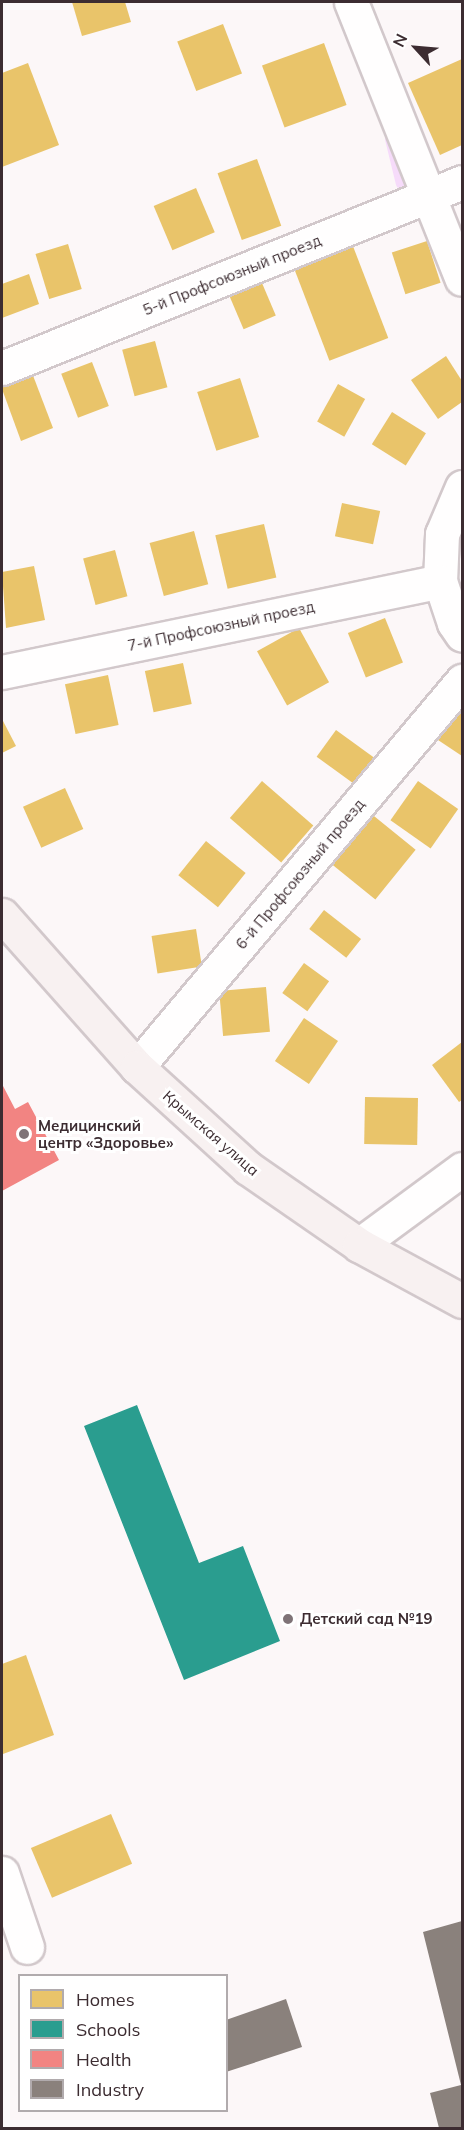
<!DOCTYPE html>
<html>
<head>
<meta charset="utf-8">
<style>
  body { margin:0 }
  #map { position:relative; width:464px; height:2130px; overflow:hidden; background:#fcf7f8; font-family:Mulish,sans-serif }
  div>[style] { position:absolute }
  .homes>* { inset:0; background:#e9c46a; transform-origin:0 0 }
  .schools>* { inset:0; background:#2a9d8f }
  .health>* { inset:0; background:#f28482 }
  .industry>* { inset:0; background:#8a817c }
  .stream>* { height:10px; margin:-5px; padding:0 5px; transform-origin:5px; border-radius:5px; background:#f6dbfa }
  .roads { filter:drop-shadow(2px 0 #d2c8cb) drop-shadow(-2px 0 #d2c8cb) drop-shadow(0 2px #d2c8cb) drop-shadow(0 -2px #d2c8cb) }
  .minor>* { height:33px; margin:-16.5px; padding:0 16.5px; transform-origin:16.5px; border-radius:16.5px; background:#fffefe }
  .major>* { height:33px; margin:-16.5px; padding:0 16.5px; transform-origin:16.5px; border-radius:16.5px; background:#f8f1f1 }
  .dots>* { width:16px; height:16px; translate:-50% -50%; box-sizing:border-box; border:3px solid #fff; border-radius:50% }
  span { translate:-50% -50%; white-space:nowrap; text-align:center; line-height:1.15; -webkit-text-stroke:6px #fff; paint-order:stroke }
  .street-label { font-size:15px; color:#3c2c31 }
  .poi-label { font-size:15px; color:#3c2c31; font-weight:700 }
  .left { translate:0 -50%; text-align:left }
  .frame { position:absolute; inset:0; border:3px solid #3c2c31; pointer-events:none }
  .legend { position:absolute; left:18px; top:1974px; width:210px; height:138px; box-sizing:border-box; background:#fff; border:2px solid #b1abad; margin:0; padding:8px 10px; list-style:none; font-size:18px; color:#3c2c31 }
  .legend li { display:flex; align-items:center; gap:12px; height:30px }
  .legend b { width:30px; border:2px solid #b1abad }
  .north { position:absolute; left:386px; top:18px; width:60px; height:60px; -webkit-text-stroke:4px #fff; paint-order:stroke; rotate:296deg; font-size:16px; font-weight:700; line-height:24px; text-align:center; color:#3c2c31 }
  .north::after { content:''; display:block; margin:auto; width:21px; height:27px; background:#3c2c31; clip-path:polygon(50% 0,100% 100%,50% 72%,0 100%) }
</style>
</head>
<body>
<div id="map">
  <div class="homes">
    <div style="clip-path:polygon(72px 2px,125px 2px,131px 22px,82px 36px)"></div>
    <div style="left:223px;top:24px;width:53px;height:49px;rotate:69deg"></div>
    <div style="left:324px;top:43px;width:66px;height:66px;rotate:70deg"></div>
    <div style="clip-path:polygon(462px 59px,462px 145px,440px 155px,408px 83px)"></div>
    <div style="clip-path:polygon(28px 63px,59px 145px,2px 167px,2px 73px)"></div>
    <div style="left:257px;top:159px;width:71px;height:42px;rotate:70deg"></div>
    <div style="left:196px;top:188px;width:48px;height:46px;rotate:67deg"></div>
    <div style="left:351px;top:241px;width:104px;height:63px;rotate:69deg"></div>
    <div style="left:427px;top:241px;width:44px;height:37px;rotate:72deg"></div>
    <div style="left:68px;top:244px;width:47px;height:34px;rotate:73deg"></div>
    <div style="clip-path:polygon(29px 274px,39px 304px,2px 318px,2px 284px)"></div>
    <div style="left:259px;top:276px;width:43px;height:35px;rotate:67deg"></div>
    <div style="left:155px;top:341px;width:48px;height:34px;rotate:75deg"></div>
    <div style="clip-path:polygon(446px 356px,462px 381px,462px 402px,438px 419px,411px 380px)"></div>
    <div style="left:92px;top:362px;width:47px;height:33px;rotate:69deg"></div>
    <div style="clip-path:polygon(29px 365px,53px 428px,21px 441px,2px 389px,2px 375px)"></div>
    <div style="left:240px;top:378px;width:62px;height:45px;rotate:72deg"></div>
    <div style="left:338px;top:384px;width:31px;height:43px;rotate:29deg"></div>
    <div style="left:392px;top:412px;width:40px;height:38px;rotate:32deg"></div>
    <div style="left:342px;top:503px;width:39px;height:34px;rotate:12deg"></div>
    <div style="left:264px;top:524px;width:55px;height:50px;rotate:77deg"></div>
    <div style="left:194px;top:531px;width:55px;height:46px;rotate:75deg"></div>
    <div style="left:115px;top:550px;width:48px;height:33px;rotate:75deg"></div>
    <div style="clip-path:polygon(34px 566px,45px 620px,6px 628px,2px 572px)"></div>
    <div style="left:385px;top:618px;width:48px;height:40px;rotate:68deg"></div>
    <div style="left:299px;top:628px;width:62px;height:48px;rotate:61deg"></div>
    <div style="left:183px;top:663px;width:42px;height:39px;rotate:78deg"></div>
    <div style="left:108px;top:675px;width:51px;height:44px;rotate:78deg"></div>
    <div style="clip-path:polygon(462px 699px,462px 756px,435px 738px)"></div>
    <div style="clip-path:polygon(2px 719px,16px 746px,2px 753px)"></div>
    <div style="left:336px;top:730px;width:49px;height:33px;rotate:36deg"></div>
    <div style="left:262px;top:781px;width:68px;height:49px;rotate:41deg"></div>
    <div style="left:418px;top:781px;width:49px;height:48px;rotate:35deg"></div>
    <div style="left:65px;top:788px;width:45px;height:46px;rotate:66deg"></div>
    <div style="left:369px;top:812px;width:60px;height:64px;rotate:39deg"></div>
    <div style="left:206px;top:841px;width:51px;height:44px;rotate:39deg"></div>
    <div style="left:324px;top:910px;width:47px;height:24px;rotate:38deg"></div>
    <div style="left:196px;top:929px;width:38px;height:45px;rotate:81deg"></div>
    <div style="left:304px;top:963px;width:31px;height:37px;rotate:36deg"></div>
    <div style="left:266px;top:987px;width:45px;height:47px;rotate:85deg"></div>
    <div style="left:304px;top:1018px;width:41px;height:52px;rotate:34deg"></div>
    <div style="clip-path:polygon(462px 1042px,462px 1100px,459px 1102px,432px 1065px)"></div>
    <div style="left:365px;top:1097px;width:53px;height:47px;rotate:1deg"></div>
    <div style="clip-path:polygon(26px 1655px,54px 1735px,3px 1754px,2px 1664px)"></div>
    <div style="left:111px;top:1814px;width:54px;height:87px;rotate:67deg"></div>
  </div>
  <div class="schools">
    <div style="clip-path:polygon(137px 1405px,199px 1563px,243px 1546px,280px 1641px,184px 1680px,84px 1426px)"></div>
  </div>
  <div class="health">
    <div style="clip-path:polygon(2px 1084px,15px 1109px,28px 1102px,59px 1160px,2px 1191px)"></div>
  </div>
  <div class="industry">
    <div style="clip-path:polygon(462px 1921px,462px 2128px,439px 2128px,430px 2093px,461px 2085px,423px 1932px)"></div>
    <div style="clip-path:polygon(286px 1999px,302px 2047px,226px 2072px,226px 2020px)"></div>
  </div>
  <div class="stream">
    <div style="left:390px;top:139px;width:46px;rotate:76.3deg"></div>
  </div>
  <div class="roads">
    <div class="minor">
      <div style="left:351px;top:2px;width:298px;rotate:68.2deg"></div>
      <div style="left:2px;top:368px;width:496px;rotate:-22deg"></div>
      <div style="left:462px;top:487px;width:51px;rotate:113.1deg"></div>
      <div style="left:442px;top:534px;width:47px;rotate:92.4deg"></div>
      <div style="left:440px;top:581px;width:44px;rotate:71.6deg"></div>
      <div style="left:454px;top:623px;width:14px;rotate:56deg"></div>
      <div style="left:2px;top:672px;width:447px;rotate:-11.7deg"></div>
      <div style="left:137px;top:1067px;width:505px;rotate:-49.9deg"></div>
      <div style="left:359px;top:1245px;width:128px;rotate:-36.4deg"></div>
      <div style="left:2px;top:1873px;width:78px;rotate:71.3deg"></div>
    </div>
    <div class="major">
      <div style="left:2px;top:915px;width:203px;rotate:48.4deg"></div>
      <div style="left:137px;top:1067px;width:150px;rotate:42.3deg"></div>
      <div style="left:248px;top:1168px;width:135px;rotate:34.7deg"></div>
      <div style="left:359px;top:1245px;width:117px;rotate:28.5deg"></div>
    </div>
  </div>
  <div class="dots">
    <div style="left:24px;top:1134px;background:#7f7377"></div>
    <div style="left:288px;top:1619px;background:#7f7377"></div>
  </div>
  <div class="street-label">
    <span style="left:232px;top:275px;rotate:-22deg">5-й Профсоюзный проезд</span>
    <span style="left:221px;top:626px;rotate:-12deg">7-й Профсоюзный проезд</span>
    <span style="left:300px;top:874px;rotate:-50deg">6-й Профсоюзный проезд</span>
    <span style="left:211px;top:1133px;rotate:41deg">Крымская улица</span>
  </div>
  <div class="poi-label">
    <span class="left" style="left:38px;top:1134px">Медицинский<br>центр «Здоровье»</span>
    <span class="left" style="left:300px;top:1619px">Детский сад №19</span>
  </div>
  <div class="frame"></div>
  <ul class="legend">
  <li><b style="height:16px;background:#e9c46a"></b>Homes</li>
  <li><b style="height:16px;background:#2a9d8f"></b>Schools</li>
  <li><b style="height:16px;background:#f28482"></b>Health</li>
  <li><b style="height:16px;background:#8a817c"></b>Industry</li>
  </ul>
  <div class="north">N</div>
</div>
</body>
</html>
